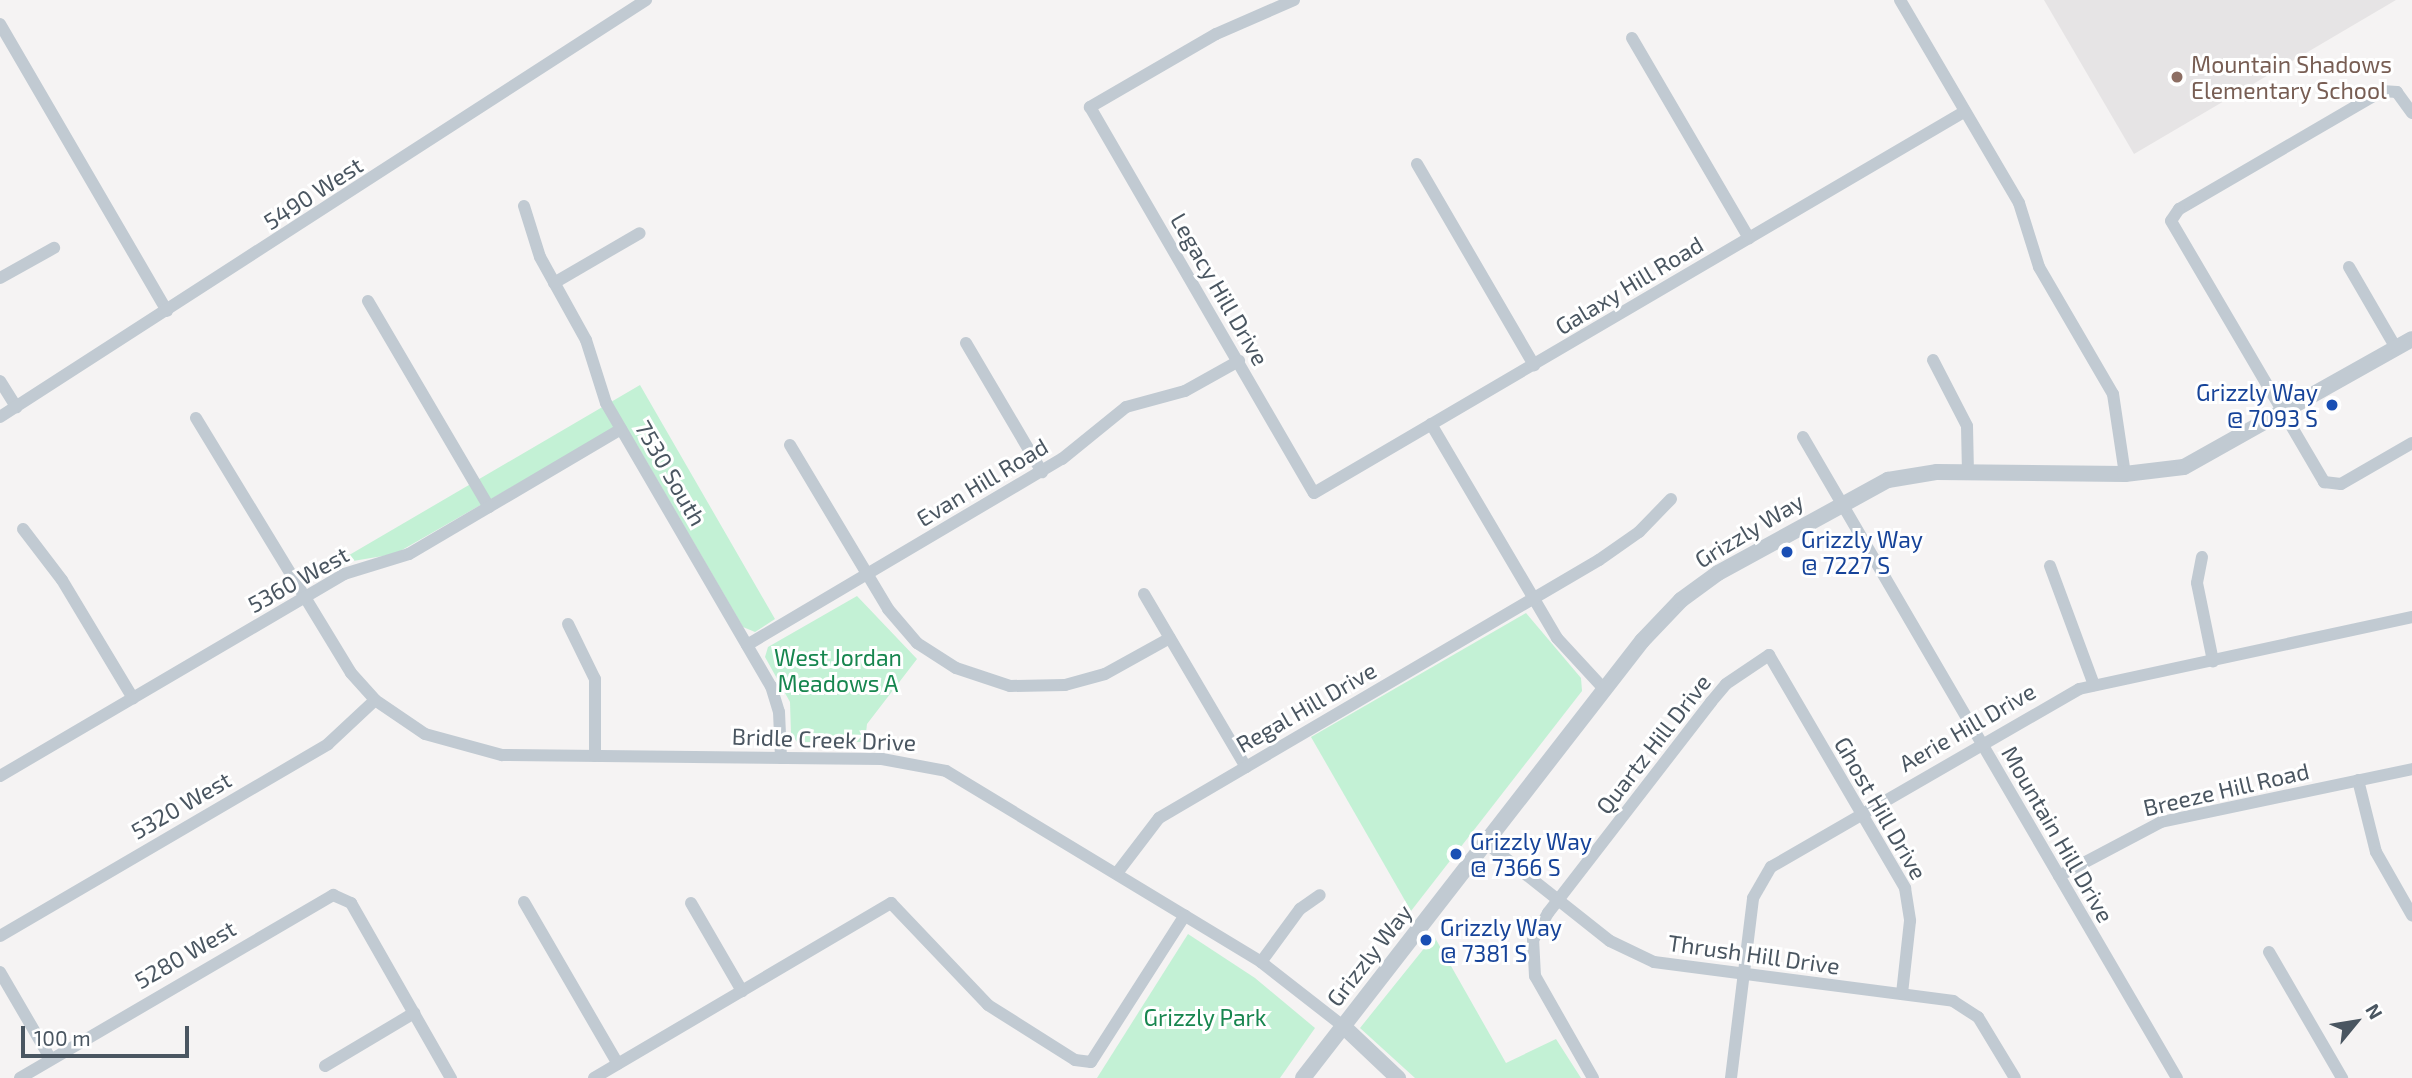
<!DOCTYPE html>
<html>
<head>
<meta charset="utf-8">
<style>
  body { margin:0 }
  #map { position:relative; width:2412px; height:1078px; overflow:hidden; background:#f5f3f3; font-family:"Exo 2",sans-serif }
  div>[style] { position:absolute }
  .education>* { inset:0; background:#e6e4e5 }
  .green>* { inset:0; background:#c3f1d5 }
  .minor>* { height:12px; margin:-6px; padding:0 6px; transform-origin:6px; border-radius:6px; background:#c1cad2 }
  .tertiary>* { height:16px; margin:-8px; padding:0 8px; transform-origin:8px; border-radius:8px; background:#c1cad2 }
  .dots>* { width:19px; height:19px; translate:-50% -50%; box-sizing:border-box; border:4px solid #fff; border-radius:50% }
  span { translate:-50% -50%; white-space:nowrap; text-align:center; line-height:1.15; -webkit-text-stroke:6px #fff; paint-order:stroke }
  .education-label { font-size:23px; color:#785e54 }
  .left { translate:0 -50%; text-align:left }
  .street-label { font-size:23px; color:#4a5661 }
  .transit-label { font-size:23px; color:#164399 }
  .right { translate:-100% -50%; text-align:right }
  .park-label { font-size:23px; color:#17864f }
  .north { position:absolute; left:2321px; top:987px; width:70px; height:70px; -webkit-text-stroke:5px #fff; paint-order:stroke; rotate:60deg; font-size:19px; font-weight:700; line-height:28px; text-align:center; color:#4a5661 }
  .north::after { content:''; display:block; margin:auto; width:24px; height:32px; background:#4a5661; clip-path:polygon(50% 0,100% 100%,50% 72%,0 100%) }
  .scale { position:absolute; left:21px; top:1026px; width:168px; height:32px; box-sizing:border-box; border:4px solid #4a5661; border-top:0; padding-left:9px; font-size:21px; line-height:24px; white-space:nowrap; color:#4a5661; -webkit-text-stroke:5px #fff; paint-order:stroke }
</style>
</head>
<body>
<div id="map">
  <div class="education">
    <div style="clip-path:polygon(2044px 0,2396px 0,2134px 154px)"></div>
  </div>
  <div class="green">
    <div style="clip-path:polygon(640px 385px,775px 619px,755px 632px,743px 627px,637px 445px,608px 432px,395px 554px,353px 561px,330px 572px,327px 568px)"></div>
    <div style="clip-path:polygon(857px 596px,917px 659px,867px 724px,865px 742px,797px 742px,791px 733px,790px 702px,765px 657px,768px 647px)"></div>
    <div style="clip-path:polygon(1526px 613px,1581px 678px,1582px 691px,1411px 911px,1311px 737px)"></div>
    <div style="clip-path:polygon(1188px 934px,1255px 978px,1315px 1028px,1280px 1078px,1097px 1078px)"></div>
    <div style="clip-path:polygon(1434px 936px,1506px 1063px,1556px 1039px,1581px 1078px,1415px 1078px,1360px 1028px)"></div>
  </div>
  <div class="minor">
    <div style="left:1294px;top:0;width:85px;rotate:156.4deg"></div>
    <div style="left:1216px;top:34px;width:146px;rotate:149.9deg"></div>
    <div style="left:1090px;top:107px;width:446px;rotate:59.9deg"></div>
    <div style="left:1314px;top:493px;width:753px;rotate:-30.38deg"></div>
    <div style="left:1900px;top:0;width:235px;rotate:59.6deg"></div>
    <div style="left:2019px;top:203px;width:67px;rotate:72.6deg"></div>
    <div style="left:2039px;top:267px;width:147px;rotate:59.8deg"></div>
    <div style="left:2113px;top:394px;width:81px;rotate:81.5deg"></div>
    <div style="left:0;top:24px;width:332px;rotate:59.8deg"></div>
    <div style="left:1632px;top:38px;width:232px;rotate:59.7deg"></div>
    <div style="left:2412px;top:113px;width:26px;rotate:-126deg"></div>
    <div style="left:2397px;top:92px;width:15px;rotate:-176deg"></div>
    <div style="left:2382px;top:91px;width:235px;rotate:149.8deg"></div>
    <div style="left:2179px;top:209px;width:14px;rotate:124deg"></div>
    <div style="left:2171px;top:221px;width:303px;rotate:59.6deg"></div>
    <div style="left:2324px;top:482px;width:17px;rotate:7deg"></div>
    <div style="left:2341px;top:484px;width:82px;rotate:-30deg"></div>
    <div style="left:1417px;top:164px;width:233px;rotate:59.8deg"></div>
    <div style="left:524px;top:206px;width:53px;rotate:72.6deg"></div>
    <div style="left:540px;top:257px;width:95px;rotate:61deg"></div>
    <div style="left:586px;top:340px;width:66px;rotate:72.4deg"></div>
    <div style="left:606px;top:403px;width:328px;rotate:59.8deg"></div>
    <div style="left:771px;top:686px;width:27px;rotate:73deg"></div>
    <div style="left:779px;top:712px;width:46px;rotate:87.5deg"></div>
    <div style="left:2349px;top:267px;width:94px;rotate:59.9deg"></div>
    <div style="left:0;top:278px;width:62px;rotate:-29.1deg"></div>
    <div style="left:554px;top:283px;width:99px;rotate:-30.2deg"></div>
    <div style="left:368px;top:301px;width:239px;rotate:59.6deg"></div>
    <div style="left:966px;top:343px;width:150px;rotate:59.5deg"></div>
    <div style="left:1933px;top:360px;width:74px;rotate:62.7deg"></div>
    <div style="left:1967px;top:426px;width:47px;rotate:88.8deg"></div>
    <div style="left:0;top:381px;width:31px;rotate:58deg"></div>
    <div style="left:0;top:417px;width:769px;rotate:-32.84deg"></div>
    <div style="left:196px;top:418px;width:298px;rotate:58.7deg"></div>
    <div style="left:351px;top:673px;width:36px;rotate:48deg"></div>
    <div style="left:375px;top:700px;width:60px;rotate:34.2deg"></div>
    <div style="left:425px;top:734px;width:80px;rotate:15.3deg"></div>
    <div style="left:502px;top:755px;width:380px;rotate:0.6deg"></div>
    <div style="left:882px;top:759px;width:65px;rotate:10.6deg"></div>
    <div style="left:946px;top:771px;width:368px;rotate:31.2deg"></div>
    <div style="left:1261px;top:962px;width:104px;rotate:38deg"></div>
    <div style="left:1431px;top:424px;width:248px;rotate:59.5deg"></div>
    <div style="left:1557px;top:638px;width:69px;rotate:47.3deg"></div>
    <div style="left:1803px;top:437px;width:742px;rotate:59.74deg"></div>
    <div style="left:790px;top:445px;width:191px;rotate:59.1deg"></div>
    <div style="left:888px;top:609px;width:45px;rotate:49.5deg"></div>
    <div style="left:917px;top:643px;width:46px;rotate:32.7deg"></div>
    <div style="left:956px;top:668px;width:57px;rotate:18.4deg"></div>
    <div style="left:1010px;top:686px;width:55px;rotate:-1deg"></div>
    <div style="left:1065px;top:685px;width:41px;rotate:-15.4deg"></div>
    <div style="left:1105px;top:674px;width:74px;rotate:-29deg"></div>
    <div style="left:23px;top:529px;width:64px;rotate:52.6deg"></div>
    <div style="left:62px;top:580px;width:138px;rotate:59deg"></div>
    <div style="left:2202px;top:557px;width:26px;rotate:101deg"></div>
    <div style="left:2197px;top:583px;width:80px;rotate:78.4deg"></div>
    <div style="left:2050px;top:566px;width:127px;rotate:69.7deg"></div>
    <div style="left:1144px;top:594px;width:201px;rotate:59.5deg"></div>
    <div style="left:568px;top:624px;width:61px;rotate:63.9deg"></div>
    <div style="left:595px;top:679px;width:77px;rotate:90deg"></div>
    <div style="left:747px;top:645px;width:366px;rotate:-30.6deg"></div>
    <div style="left:1062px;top:459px;width:82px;rotate:-39.1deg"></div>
    <div style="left:1126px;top:407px;width:61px;rotate:-15.2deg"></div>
    <div style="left:1185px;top:391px;width:62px;rotate:-29.1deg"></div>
    <div style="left:0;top:776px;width:399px;rotate:-30.4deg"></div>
    <div style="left:344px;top:574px;width:68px;rotate:-17.1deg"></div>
    <div style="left:409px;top:554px;width:246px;rotate:-30.5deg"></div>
    <div style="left:2358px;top:780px;width:74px;rotate:76deg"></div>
    <div style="left:2376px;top:852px;width:73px;rotate:60.3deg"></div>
    <div style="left:1485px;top:842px;width:159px;rotate:38.4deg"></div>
    <div style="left:1610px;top:941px;width:49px;rotate:25.5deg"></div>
    <div style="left:1654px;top:962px;width:302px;rotate:7.4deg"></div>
    <div style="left:1953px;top:1001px;width:30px;rotate:33deg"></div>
    <div style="left:1978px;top:1017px;width:71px;rotate:58.8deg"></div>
    <div style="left:1117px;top:873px;width:69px;rotate:-52.6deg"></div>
    <div style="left:1159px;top:818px;width:510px;rotate:-30.39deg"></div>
    <div style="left:1599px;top:560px;width:49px;rotate:-35deg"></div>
    <div style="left:1639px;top:532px;width:46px;rotate:-45.9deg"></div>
    <div style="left:2059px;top:876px;width:115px;rotate:-27.9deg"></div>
    <div style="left:2161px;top:822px;width:257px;rotate:-11.9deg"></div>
    <div style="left:524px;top:902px;width:187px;rotate:59.9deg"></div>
    <div style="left:691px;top:903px;width:102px;rotate:59.9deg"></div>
    <div style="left:0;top:936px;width:380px;rotate:-30.3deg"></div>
    <div style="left:328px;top:744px;width:64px;rotate:-43.1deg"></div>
    <div style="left:2269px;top:952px;width:146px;rotate:59.9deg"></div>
    <div style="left:1261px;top:962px;width:66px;rotate:-53.7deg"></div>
    <div style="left:1300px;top:909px;width:24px;rotate:-35deg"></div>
    <div style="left:0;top:972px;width:99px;rotate:59.8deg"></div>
    <div style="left:325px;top:1066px;width:104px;rotate:-30.8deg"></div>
    <div style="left:20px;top:1078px;width:363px;rotate:-30.3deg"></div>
    <div style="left:333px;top:895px;width:20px;rotate:24deg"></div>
    <div style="left:351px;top:903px;width:202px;rotate:60.3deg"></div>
    <div style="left:594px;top:1078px;width:345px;rotate:-30.5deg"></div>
    <div style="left:891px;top:903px;width:141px;rotate:46.4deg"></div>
    <div style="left:988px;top:1005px;width:103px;rotate:32.3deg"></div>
    <div style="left:1075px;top:1060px;width:16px;rotate:7deg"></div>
    <div style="left:1091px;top:1062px;width:174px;rotate:-57.4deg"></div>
    <div style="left:1593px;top:1078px;width:117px;rotate:-119.6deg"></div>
    <div style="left:1535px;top:976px;width:36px;rotate:-93deg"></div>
    <div style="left:1533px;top:940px;width:31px;rotate:-61deg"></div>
    <div style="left:1548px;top:913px;width:267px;rotate:-52.3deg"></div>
    <div style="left:1711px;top:702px;width:23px;rotate:-50deg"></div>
    <div style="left:1726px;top:684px;width:52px;rotate:-34deg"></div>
    <div style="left:1769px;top:655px;width:270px;rotate:59.7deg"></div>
    <div style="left:1905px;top:888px;width:33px;rotate:81deg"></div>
    <div style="left:1910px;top:921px;width:73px;rotate:96.3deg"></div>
    <div style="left:1731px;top:1078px;width:181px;rotate:-83deg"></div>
    <div style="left:1753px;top:898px;width:36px;rotate:-60deg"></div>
    <div style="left:1771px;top:867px;width:356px;rotate:-30deg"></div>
    <div style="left:2079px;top:689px;width:341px;rotate:-12.2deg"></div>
  </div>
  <div class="tertiary">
    <div style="left:1343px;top:1026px;width:76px;rotate:43.4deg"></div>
    <div style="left:1303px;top:1078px;width:553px;rotate:-52.2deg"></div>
    <div style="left:1642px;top:641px;width:57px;rotate:-46.4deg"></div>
    <div style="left:1681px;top:600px;width:46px;rotate:-36.1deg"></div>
    <div style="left:1718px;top:573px;width:194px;rotate:-28.7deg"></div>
    <div style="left:1888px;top:480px;width:50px;rotate:-9.3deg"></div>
    <div style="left:1937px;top:472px;width:188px;rotate:0.6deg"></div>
    <div style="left:2125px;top:474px;width:59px;rotate:-6.8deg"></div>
    <div style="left:2184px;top:467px;width:261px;rotate:-29.3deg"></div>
  </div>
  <div class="dots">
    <div style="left:2177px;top:77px;background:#8d6e63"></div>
    <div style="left:2332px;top:405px;background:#1a4fb4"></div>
    <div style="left:1787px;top:552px;background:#1a4fb4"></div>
    <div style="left:1456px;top:854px;background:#1a4fb4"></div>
    <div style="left:1426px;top:940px;background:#1a4fb4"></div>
  </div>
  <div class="education-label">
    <span class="left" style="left:2191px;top:77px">Mountain Shadows<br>Elementary School</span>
  </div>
  <div class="street-label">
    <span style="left:313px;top:193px;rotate:-33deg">5490 West</span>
    <span style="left:1629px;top:285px;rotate:-31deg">Galaxy Hill Road</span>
    <span style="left:1220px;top:289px;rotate:60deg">Legacy Hill Drive</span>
    <span style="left:671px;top:473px;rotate:60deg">7530 South</span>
    <span style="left:982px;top:482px;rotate:-31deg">Evan Hill Road</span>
    <span style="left:1749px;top:530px;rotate:-31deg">Grizzly Way</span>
    <span style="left:298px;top:579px;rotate:-29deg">5360 West</span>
    <span style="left:1306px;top:707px;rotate:-30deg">Regal Hill Drive</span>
    <span style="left:1967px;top:727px;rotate:-30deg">Aerie Hill Drive</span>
    <span style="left:824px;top:739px;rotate:2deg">Bridle Creek Drive</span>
    <span style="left:1653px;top:744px;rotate:-52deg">Quartz Hill Drive</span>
    <span style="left:2226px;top:789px;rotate:-13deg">Breeze Hill Road</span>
    <span style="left:181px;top:805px;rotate:-30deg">5320 West</span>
    <span style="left:1881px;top:808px;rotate:60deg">Ghost Hill Drive</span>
    <span style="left:2058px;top:834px;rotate:60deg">Mountain Hill Drive</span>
    <span style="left:185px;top:954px;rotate:-30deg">5280 West</span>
    <span style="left:1754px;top:954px;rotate:8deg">Thrush Hill Drive</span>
    <span style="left:1369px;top:955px;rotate:-52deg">Grizzly Way</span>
  </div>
  <div class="transit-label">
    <span class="right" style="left:2318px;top:405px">Grizzly Way<br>@ 7093 S</span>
    <span class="left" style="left:1801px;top:552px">Grizzly Way<br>@ 7227 S</span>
    <span class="left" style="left:1470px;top:854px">Grizzly Way<br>@ 7366 S</span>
    <span class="left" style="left:1440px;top:940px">Grizzly Way<br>@ 7381 S</span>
  </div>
  <div class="park-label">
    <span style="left:838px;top:670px">West Jordan<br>Meadows A</span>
    <span style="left:1205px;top:1017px">Grizzly Park</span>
  </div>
  <div class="north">N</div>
  <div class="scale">100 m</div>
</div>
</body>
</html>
